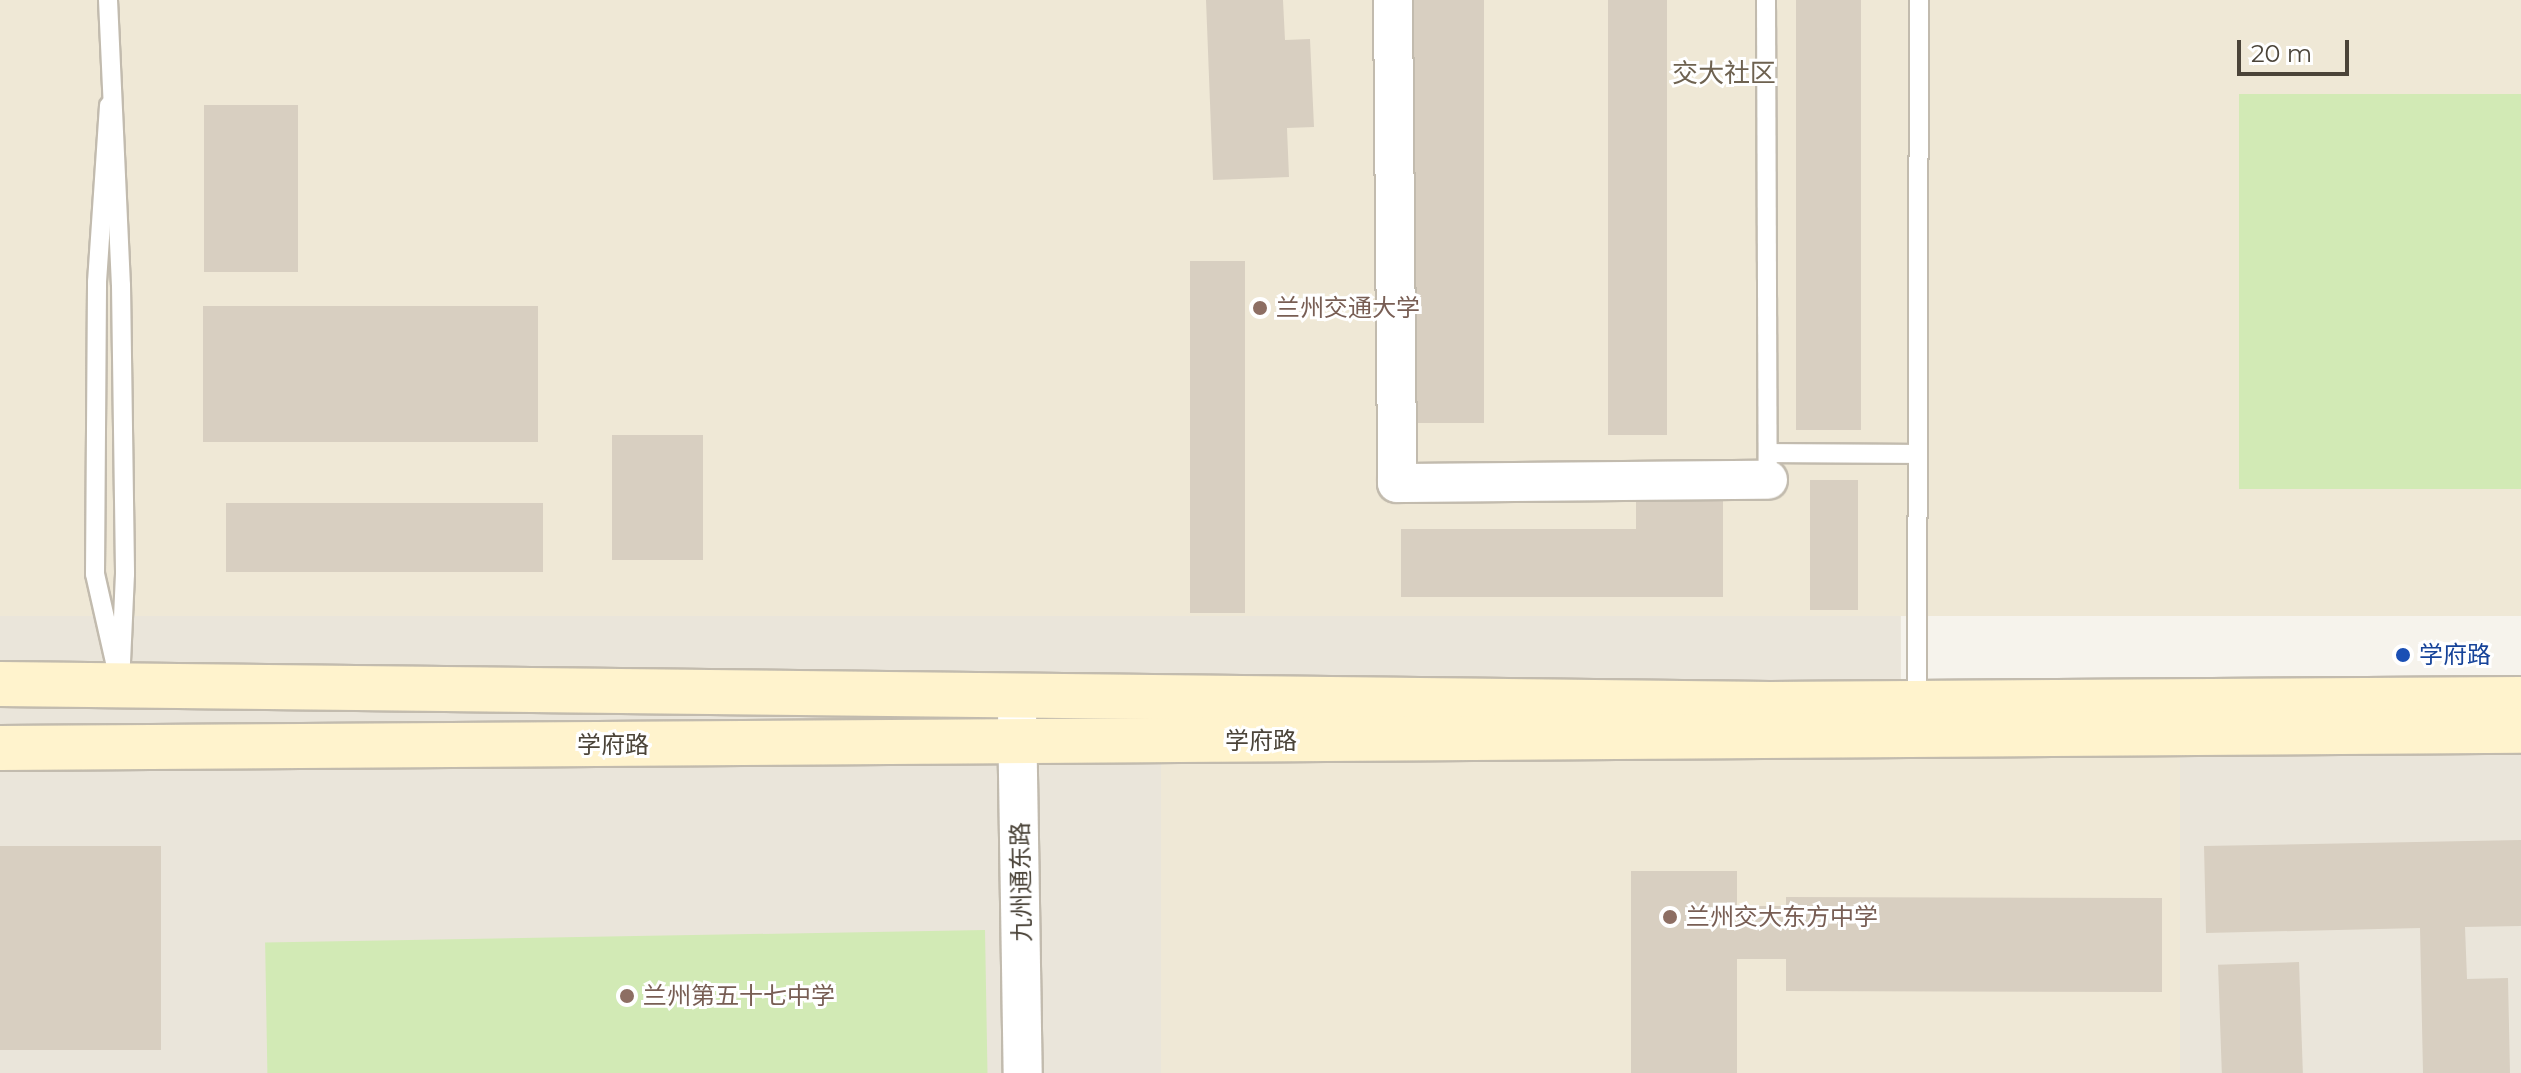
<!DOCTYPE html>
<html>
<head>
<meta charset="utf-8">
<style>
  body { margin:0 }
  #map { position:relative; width:2521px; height:1073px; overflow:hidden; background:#f6f3ec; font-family:Montserrat,"Noto Sans SC",sans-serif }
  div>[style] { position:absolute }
  .residential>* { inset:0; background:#eae5da }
  .education>* { inset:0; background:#efe8d6; transform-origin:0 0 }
  .green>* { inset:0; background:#d2eab5; transform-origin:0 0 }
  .building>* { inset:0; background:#d8cfc1; transform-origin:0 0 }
  .roads { filter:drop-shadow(2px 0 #c2bbae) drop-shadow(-2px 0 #c2bbae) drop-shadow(0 2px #c2bbae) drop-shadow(0 -2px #c2bbae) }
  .lane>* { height:18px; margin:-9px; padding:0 9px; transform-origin:9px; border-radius:9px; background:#fff }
  .street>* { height:38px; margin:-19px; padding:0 19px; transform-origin:19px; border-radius:19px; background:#fff }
  .secondary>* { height:44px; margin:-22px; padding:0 22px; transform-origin:22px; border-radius:22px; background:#fff3cd }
  .dots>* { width:22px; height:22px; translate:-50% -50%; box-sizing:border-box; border:4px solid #fff; border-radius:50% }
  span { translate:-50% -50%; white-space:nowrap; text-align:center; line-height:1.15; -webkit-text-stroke:6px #fff; paint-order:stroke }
  .education-label { font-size:24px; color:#785e54 }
  .left { translate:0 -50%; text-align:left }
  .transit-label { font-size:24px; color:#164399 }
  .street-label { font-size:24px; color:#4b4439 }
  .neighbourhood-label { font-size:26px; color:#6e6250 }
  .scale { position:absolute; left:2237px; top:40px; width:112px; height:36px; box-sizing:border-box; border:4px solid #4b4439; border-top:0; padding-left:10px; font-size:24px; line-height:28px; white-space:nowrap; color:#4b4439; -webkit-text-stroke:6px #fff; paint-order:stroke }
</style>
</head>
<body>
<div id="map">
  <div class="residential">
    <div style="clip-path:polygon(0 0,1900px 0,1901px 723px,2521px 702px,2521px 1073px,0 1073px)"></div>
  </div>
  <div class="education">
    <div style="left:0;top:0;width:2521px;height:616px"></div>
    <div style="left:1161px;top:754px;width:1019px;height:319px"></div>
  </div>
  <div class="green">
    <div style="left:2239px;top:94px;width:282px;height:395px"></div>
    <div style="left:985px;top:930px;width:143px;height:720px;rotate:89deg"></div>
  </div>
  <div class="building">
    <div style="clip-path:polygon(1206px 0,1283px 0,1285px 40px,1310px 39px,1314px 127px,1287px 128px,1289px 177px,1213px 180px)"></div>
    <div style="left:1409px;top:0;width:75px;height:423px"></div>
    <div style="left:1608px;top:0;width:59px;height:435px"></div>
    <div style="left:1796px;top:0;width:65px;height:430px"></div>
    <div style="left:204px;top:105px;width:94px;height:167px"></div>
    <div style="left:1245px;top:261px;width:352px;height:55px;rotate:90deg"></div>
    <div style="left:538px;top:306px;width:136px;height:335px;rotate:90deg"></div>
    <div style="left:703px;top:435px;width:125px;height:91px;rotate:90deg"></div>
    <div style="left:1810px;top:480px;width:48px;height:130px"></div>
    <div style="clip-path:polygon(1636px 495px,1723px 495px,1723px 597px,1401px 597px,1401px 529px,1636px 529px)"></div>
    <div style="left:543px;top:503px;width:69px;height:317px;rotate:90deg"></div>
    <div style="clip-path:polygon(2521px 840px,2521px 926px,2465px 927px,2467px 979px,2508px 978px,2510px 1073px,2423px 1073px,2420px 928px,2206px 933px,2204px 846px)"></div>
    <div style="left:161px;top:846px;width:204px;height:161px;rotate:90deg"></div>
    <div style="clip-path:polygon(1631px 871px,1737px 871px,1737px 906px,1786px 906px,1786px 897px,2162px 898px,2162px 992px,1786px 991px,1786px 959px,1737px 959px,1737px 1073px,1631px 1073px)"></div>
    <div style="left:2299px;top:962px;width:111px;height:81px;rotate:88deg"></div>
  </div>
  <div class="roads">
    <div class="lane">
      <div style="left:108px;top:0;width:285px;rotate:87.4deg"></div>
      <div style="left:121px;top:285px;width:289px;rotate:89.2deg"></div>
      <div style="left:125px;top:574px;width:110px;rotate:92.6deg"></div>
      <div style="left:120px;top:684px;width:113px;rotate:-102.8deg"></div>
      <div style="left:95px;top:574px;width:292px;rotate:-89.6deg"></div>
      <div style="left:97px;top:282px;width:177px;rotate:-86.1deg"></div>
      <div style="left:1766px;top:0;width:480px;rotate:89.8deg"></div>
      <div style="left:1768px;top:453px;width:150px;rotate:0.4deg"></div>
      <div style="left:1917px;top:703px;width:703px;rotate:-89.84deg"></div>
    </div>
    <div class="street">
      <div style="left:1393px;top:0;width:483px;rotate:89.5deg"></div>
      <div style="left:1397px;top:483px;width:371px;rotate:-0.5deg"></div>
      <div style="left:1017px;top:711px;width:362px;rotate:89.1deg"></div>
    </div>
    <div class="secondary">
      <div style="left:0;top:684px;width:1770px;rotate:0.65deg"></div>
      <div style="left:1770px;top:704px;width:751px;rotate:-0.38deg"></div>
      <div style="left:0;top:748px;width:2521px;rotate:-0.39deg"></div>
    </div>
  </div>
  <div class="dots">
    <div style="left:1260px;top:308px;background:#8d6e63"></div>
    <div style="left:2403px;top:655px;background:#1a4fb4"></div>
    <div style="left:1670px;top:917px;background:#8d6e63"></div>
    <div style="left:627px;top:996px;background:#8d6e63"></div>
  </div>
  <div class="education-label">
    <span class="left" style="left:1276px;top:308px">兰州交通大学</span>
    <span class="left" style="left:1686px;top:917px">兰州交大东方中学</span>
    <span class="left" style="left:643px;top:996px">兰州第五十七中学</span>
  </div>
  <div class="transit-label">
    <span class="left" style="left:2419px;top:655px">学府路</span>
  </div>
  <div class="street-label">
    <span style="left:1261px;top:741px">学府路</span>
    <span style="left:613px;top:745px">学府路</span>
    <span style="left:1021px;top:882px;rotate:-91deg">九州通东路</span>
  </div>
  <div class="neighbourhood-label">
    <span style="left:1724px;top:74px">交大社区</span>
  </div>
  <div class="scale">20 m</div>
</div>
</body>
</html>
